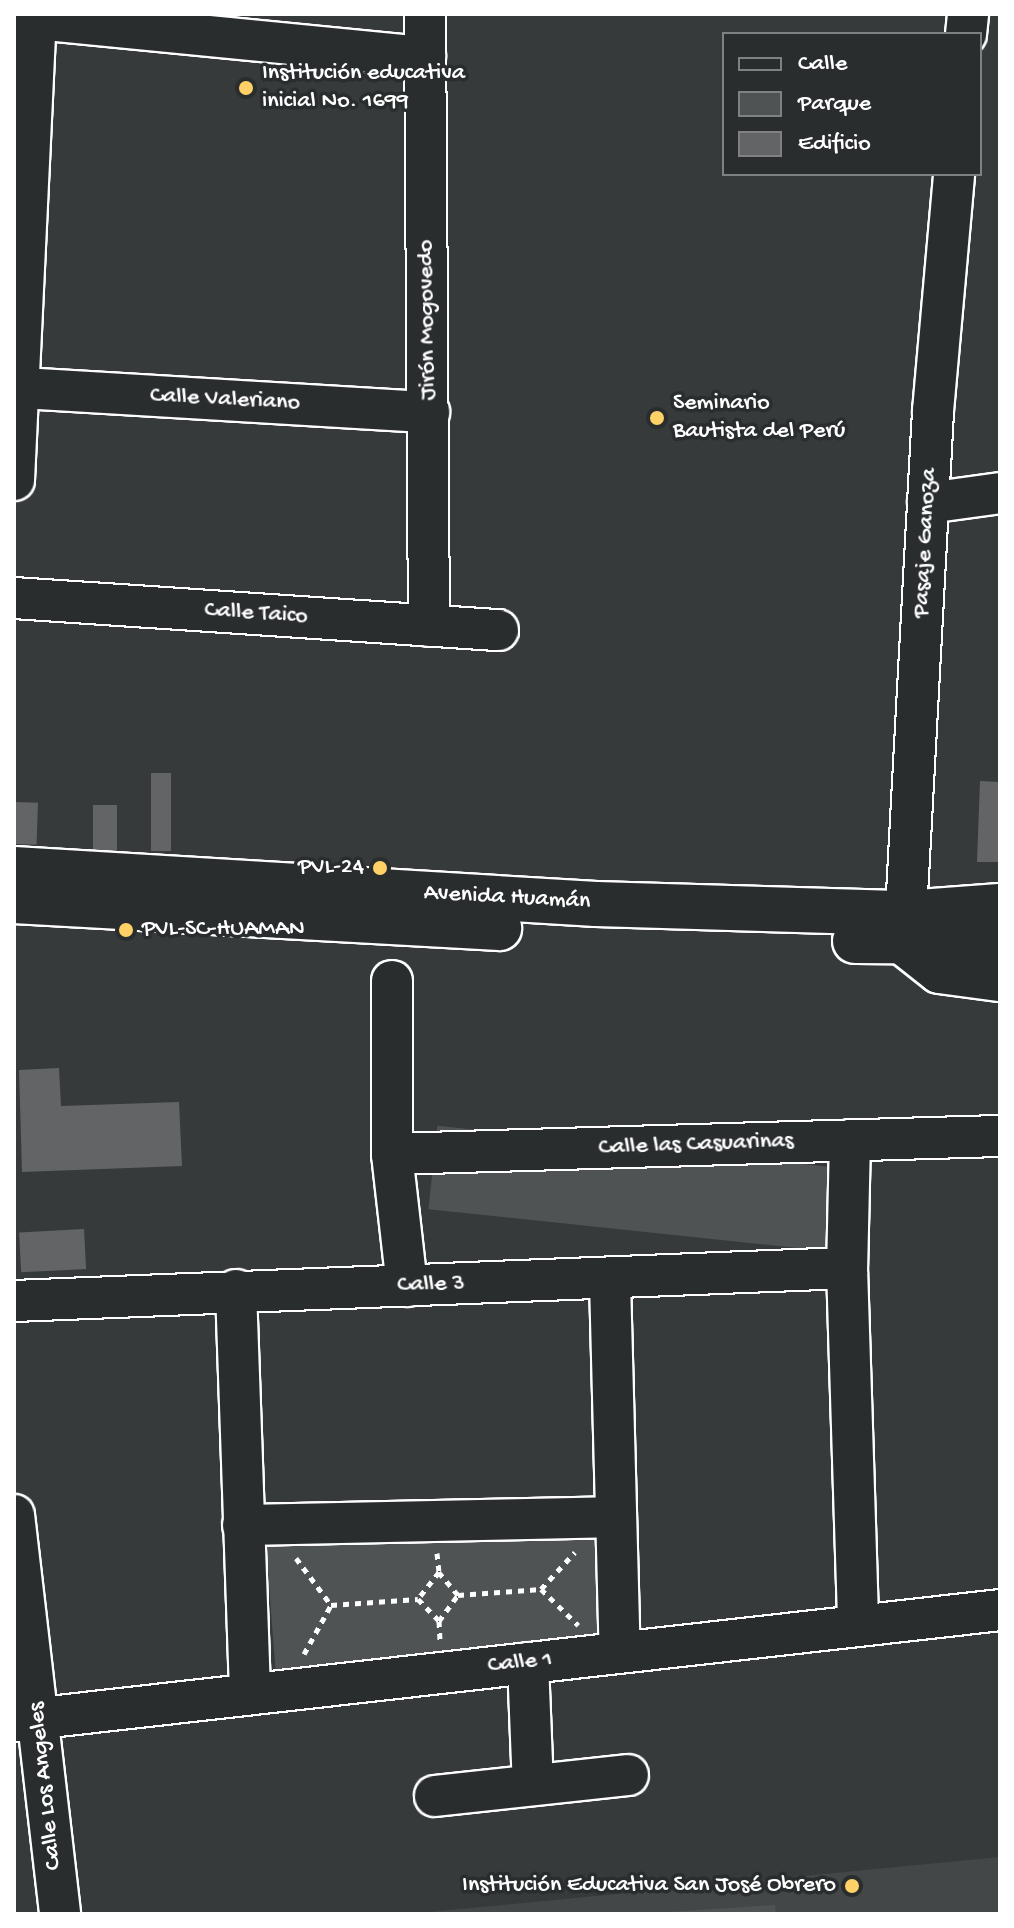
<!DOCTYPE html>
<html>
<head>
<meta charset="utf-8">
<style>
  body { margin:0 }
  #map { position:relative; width:1014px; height:1928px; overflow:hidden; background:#373a3b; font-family:"Gochi Hand",sans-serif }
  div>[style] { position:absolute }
  .built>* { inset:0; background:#444748 }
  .green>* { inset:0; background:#505354; transform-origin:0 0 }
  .building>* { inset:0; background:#636465; transform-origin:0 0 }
  .path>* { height:5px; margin-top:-2.5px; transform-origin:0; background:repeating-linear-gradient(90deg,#fff 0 6px,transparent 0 12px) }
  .roads { filter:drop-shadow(2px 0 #fff) drop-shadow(-2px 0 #fff) drop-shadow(0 2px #fff) drop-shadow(0 -2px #fff) }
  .minor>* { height:40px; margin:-20px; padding:0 20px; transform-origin:20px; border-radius:20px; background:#2a2d2e }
  .major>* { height:44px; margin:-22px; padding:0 22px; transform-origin:22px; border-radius:22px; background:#2a2d2e }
  .dots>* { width:22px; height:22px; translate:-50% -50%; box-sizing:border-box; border:4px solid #2a2d2e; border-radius:50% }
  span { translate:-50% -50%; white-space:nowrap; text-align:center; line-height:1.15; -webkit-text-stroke:7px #2a2d2e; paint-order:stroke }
  .poi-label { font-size:24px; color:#fff }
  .left { translate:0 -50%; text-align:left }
  .right { translate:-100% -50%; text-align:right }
  .street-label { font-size:24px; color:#fff }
  .frame { position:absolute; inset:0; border:16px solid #fff; pointer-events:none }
  .legend { position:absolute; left:722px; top:32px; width:260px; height:144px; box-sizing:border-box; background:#2a2d2e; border:2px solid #7f8182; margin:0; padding:10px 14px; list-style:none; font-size:24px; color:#fff }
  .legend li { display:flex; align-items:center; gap:16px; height:40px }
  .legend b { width:40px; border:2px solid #7f8182 }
</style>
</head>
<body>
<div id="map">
  <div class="built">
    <div style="clip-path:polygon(1000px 1857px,1000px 1914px,409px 1914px)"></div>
  </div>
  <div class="green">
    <div style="left:840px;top:1168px;width:84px;height:405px;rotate:96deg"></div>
    <div style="clip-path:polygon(603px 1534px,608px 1640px,276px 1676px,266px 1545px)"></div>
    <div style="clip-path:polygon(775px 1905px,776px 1914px,639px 1914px)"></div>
  </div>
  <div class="building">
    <div style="left:151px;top:773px;width:20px;height:78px"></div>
    <div style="clip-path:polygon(980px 781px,1000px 782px,1000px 862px,977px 862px)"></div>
    <div style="left:14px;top:802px;width:24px;height:42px;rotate:2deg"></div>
    <div style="left:93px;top:805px;width:24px;height:47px"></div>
    <div style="clip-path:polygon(59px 1068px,61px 1106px,179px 1102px,182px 1166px,22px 1172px,19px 1070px)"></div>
    <div style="left:84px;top:1229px;width:40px;height:65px;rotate:87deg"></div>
  </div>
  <div class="path">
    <div style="left:437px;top:1553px;width:19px;rotate:84deg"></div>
    <div style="left:296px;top:1558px;width:59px;rotate:53.3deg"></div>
    <div style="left:541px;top:1589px;width:52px;rotate:44.2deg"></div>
    <div style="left:458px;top:1595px;width:30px;rotate:-130deg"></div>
    <div style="left:439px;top:1572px;width:34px;rotate:128deg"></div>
    <div style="left:418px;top:1599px;width:30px;rotate:46deg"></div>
    <div style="left:439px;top:1621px;width:32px;rotate:-54deg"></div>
    <div style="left:458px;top:1595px;width:83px;rotate:-4.1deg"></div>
    <div style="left:541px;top:1589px;width:50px;rotate:-47.4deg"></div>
    <div style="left:439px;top:1621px;width:19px;rotate:87deg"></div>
    <div style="left:304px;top:1654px;width:56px;rotate:-61.1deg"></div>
    <div style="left:331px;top:1605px;width:87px;rotate:-3.9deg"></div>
  </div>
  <div class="roads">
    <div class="minor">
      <div style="left:425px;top:14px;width:612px;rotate:89.63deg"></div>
      <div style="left:36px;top:19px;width:391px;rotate:5.6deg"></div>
      <div style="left:966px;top:34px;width:20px;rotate:-84deg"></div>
      <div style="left:21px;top:388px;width:409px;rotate:3.4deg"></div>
      <div style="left:14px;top:480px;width:467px;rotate:-87.3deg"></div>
      <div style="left:928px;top:503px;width:73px;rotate:-7.9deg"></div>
      <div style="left:14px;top:598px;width:485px;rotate:3.8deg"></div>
      <div style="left:906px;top:913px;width:503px;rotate:-86.92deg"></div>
      <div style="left:933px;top:411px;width:238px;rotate:-84.9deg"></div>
      <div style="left:901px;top:943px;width:48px;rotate:38.3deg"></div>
      <div style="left:939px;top:973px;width:62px;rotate:7.5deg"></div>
      <div style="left:392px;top:981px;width:173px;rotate:90deg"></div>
      <div style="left:392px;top:1154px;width:133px;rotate:83.5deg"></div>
      <div style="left:850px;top:1140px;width:128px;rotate:91.3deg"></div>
      <div style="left:847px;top:1268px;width:355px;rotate:88.2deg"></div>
      <div style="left:392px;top:1154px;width:608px;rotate:-1.7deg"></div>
      <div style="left:610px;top:1281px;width:371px;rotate:88.5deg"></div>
      <div style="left:236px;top:1290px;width:403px;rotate:88deg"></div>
      <div style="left:14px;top:1301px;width:834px;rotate:-2.27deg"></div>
      <div style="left:14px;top:1515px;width:402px;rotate:83.4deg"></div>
      <div style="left:243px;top:1525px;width:370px;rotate:-1.2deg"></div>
      <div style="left:528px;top:1663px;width:122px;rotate:87.7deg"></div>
      <div style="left:14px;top:1721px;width:992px;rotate:-6.42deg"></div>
      <div style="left:435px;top:1796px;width:194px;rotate:-6.2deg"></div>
    </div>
    <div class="major">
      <div style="left:14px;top:869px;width:583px;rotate:3.44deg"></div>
      <div style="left:596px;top:904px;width:310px;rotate:1.7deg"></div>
      <div style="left:906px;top:913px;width:94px;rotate:-4.3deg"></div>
      <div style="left:14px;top:901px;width:486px;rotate:3.2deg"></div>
      <div style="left:855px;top:941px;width:145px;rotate:0.4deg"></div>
    </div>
  </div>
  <div class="dots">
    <div style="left:246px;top:88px;background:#ffd166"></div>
    <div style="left:657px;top:418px;background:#ffd166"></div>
    <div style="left:380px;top:868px;background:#ffd166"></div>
    <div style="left:126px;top:930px;background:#ffd166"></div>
    <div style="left:852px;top:1886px;background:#ffd166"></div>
  </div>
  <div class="poi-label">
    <span class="left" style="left:262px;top:88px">Institución educativa<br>inicial No. 1699</span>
    <span class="left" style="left:673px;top:418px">Seminario<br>Bautista del Perú</span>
    <span class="right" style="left:364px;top:868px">PVL-24</span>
    <span class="left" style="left:142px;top:930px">PVL-SC-HUAMAN</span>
    <span class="right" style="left:836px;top:1886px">Institución Educativa San José Obrero</span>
  </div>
  <div class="street-label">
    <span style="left:428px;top:320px;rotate:-91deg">Jirón Mogovedo</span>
    <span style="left:225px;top:400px;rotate:3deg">Calle Valeriano</span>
    <span style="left:926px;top:543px;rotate:-87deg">Pasaje Ganoza</span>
    <span style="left:256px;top:614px;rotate:4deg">Calle Taico</span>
    <span style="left:507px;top:898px;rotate:3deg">Avenida Huamán</span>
    <span style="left:696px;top:1145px;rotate:-2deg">Calle las Casuarinas</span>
    <span style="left:431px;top:1285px;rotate:-1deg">Calle 3</span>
    <span style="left:520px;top:1663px;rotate:-6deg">Calle 1</span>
    <span style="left:46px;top:1786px;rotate:-96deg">Calle Los Angeles</span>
  </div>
  <div class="frame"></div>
  <ul class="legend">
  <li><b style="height:10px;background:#2a2d2e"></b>Calle</li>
  <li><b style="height:22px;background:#505354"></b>Parque</li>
  <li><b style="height:22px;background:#636465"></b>Edificio</li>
  </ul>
</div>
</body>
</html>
